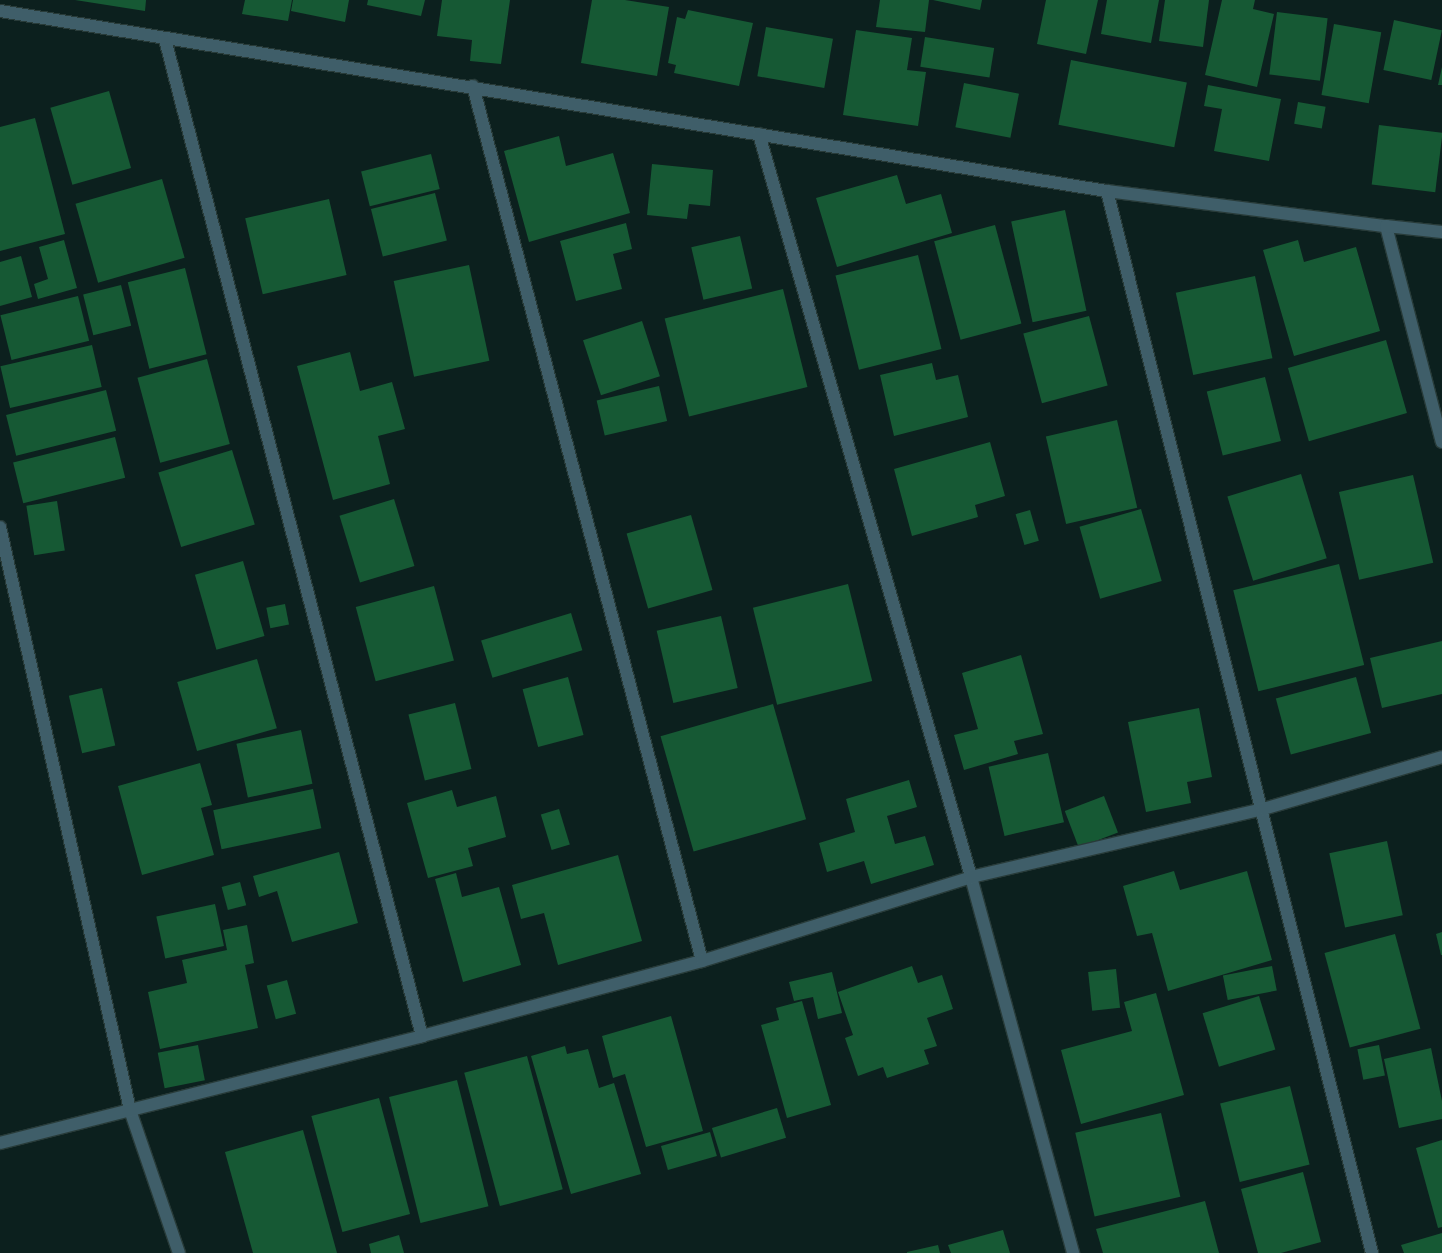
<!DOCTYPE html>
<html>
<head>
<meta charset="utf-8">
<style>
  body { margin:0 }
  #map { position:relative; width:1442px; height:1253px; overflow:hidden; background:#0c201e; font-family:"Times New Roman",serif }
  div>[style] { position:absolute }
  .building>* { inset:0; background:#165934; transform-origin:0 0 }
  .roads { filter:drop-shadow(1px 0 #283b39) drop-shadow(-1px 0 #283b39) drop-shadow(0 1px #283b39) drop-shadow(0 -1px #283b39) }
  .minor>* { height:12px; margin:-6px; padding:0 6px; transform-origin:6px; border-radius:6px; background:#3f5e69 }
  span { translate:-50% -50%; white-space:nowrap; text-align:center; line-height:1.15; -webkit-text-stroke:5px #0c201e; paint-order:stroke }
</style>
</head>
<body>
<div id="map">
  <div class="building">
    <div style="clip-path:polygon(75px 0,146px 0,145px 11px)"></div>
    <div style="clip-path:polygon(245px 0,292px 0,288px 21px,242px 14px)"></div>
    <div style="clip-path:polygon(293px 0,349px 0,345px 22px,291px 11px)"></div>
    <div style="clip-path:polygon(368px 0,425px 0,421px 16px,367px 5px)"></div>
    <div style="clip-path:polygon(442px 0,510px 0,501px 64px,470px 61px,472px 40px,437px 36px)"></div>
    <div style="clip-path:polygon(592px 0,625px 0,669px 7px,657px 76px,581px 63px)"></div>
    <div style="clip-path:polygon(880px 0,929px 0,925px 32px,876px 27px)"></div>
    <div style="clip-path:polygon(933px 0,982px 0,980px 10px)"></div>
    <div style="clip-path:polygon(1046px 0,1098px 0,1086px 54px,1037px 44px)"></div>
    <div style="clip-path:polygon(1107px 0,1159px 0,1151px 43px,1101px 34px)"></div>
    <div style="clip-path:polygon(1165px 0,1209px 0,1203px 47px,1159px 41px)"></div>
    <div style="clip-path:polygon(1222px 0,1255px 0,1253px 9px,1274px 14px,1257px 87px,1205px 75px)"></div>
    <div style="clip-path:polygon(688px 10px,753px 23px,739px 86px,674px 73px,676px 65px,668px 63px,677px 17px,685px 19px)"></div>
    <div style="left:1277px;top:12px;width:51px;height:63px;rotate:7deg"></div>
    <div style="left:1394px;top:20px;width:49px;height:51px;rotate:12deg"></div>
    <div style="left:1334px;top:24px;width:48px;height:72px;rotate:10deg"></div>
    <div style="left:766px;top:27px;width:68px;height:50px;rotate:10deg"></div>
    <div style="clip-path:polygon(856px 30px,912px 38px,907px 70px,926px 72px,918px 126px,843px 115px)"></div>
    <div style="left:925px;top:37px;width:70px;height:30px;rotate:9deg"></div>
    <div style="left:1071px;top:60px;width:118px;height:66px;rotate:11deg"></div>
    <div style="clip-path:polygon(1442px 67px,1442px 85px,1438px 85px)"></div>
    <div style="left:964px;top:83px;width:56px;height:45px;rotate:11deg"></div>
    <div style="clip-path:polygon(1208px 85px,1281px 99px,1269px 161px,1214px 151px,1222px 109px,1204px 106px)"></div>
    <div style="left:109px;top:91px;width:80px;height:61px;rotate:74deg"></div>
    <div style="left:1298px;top:102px;width:28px;height:22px;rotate:10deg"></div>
    <div style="clip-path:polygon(35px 118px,65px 234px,0 251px,0 127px)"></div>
    <div style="left:1379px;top:125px;width:64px;height:60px;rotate:7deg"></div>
    <div style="clip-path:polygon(559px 136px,566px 166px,613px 153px,630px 213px,529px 242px,504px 151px)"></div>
    <div style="left:431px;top:154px;width:36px;height:72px;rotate:76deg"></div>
    <div style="clip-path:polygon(652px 164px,713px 170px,710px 206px,689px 204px,687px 219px,647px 215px)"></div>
    <div style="clip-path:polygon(897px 175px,906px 204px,941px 194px,952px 233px,837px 267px,816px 198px)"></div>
    <div style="left:162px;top:179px;width:82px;height:90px;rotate:74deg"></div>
    <div style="left:435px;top:193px;width:49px;height:66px;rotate:76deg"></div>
    <div style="left:329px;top:199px;width:78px;height:86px;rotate:77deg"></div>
    <div style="left:1065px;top:210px;width:103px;height:55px;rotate:78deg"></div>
    <div style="clip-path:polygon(626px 223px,632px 249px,613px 254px,622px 289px,576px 301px,560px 241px)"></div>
    <div style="left:995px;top:225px;width:102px;height:63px;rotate:75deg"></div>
    <div style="left:740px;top:236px;width:54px;height:50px;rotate:77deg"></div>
    <div style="clip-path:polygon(64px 240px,77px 288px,38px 299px,34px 284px,48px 279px,39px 247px)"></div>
    <div style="clip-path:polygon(1298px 240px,1304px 262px,1356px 247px,1380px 331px,1294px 356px,1263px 250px)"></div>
    <div style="left:918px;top:255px;width:97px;height:85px;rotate:76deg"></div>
    <div style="clip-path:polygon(21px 256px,32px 297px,0 306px,0 262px)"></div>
    <div style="left:469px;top:265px;width:98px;height:77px;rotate:78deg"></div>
    <div style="left:185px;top:268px;width:89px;height:59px;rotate:76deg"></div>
    <div style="left:1255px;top:276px;width:84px;height:81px;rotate:78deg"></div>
    <div style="left:121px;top:285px;width:42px;height:39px;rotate:76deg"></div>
    <div style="left:783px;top:289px;width:101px;height:122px;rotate:76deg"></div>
    <div style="left:78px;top:296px;width:46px;height:80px;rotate:76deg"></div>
    <div style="left:1089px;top:316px;width:72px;height:68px;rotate:75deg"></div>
    <div style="left:642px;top:321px;width:58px;height:62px;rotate:72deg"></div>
    <div style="left:1386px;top:340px;width:76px;height:102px;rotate:74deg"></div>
    <div style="left:92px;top:345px;width:43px;height:94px;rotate:77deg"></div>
    <div style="clip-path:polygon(350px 352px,360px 391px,392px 382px,405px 429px,378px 436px,390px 484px,333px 500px,297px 366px)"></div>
    <div style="left:207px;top:359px;width:88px;height:72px;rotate:75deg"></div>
    <div style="clip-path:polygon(932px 363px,936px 380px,958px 375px,968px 417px,894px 436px,880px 375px)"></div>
    <div style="left:1265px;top:377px;width:66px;height:60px;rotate:76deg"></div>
    <div style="left:659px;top:386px;width:36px;height:64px;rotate:77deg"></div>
    <div style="left:106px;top:390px;width:42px;height:103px;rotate:76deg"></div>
    <div style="left:1117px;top:420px;width:90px;height:73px;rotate:77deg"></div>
    <div style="left:115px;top:437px;width:42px;height:105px;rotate:76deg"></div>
    <div style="clip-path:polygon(990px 442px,1005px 496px,975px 505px,978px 517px,912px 536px,894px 469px)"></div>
    <div style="left:232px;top:450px;width:78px;height:77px;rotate:73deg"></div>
    <div style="left:1301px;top:474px;width:88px;height:77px;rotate:73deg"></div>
    <div style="left:1413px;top:475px;width:90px;height:76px;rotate:77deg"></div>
    <div style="left:394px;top:499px;width:70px;height:57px;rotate:73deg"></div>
    <div style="left:57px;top:501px;width:50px;height:31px;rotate:81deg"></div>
    <div style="left:1141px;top:509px;width:75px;height:64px;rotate:74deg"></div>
    <div style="left:1030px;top:510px;width:32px;height:15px;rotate:74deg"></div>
    <div style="left:691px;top:515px;width:78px;height:67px;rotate:74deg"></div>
    <div style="left:243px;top:561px;width:78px;height:50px;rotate:74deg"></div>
    <div style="left:1339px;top:564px;width:104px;height:109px;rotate:76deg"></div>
    <div style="left:848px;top:584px;width:100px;height:98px;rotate:76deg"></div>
    <div style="left:434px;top:586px;width:77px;height:81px;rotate:75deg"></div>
    <div style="left:285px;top:604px;width:21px;height:19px;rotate:79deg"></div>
    <div style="left:571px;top:613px;width:39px;height:94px;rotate:73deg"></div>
    <div style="left:721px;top:616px;width:74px;height:66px;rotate:77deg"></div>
    <div style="clip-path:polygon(1442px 641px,1442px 694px,1382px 708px,1370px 658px)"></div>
    <div style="clip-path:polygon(1021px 655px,1043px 734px,1014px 741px,1018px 754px,964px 770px,954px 735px,978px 729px,962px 673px)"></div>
    <div style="left:257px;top:659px;width:72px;height:83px;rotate:74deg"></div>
    <div style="left:568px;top:677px;width:60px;height:47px;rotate:75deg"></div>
    <div style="left:1356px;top:677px;width:58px;height:83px;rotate:75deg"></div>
    <div style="left:102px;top:688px;width:59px;height:34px;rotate:77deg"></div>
    <div style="left:455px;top:703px;width:68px;height:48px;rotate:76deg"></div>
    <div style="left:773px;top:704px;width:120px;height:117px;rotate:74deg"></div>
    <div style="clip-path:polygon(1199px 708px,1212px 777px,1187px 782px,1191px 803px,1146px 812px,1128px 722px)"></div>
    <div style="left:301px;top:730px;width:55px;height:66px;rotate:78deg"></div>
    <div style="left:1048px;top:753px;width:71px;height:61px;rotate:77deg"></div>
    <div style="clip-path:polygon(200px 763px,212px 805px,201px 808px,214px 855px,142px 875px,118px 786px)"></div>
    <div style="clip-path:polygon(909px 780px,917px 807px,887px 816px,895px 844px,925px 836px,934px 865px,871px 884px,864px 861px,827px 872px,819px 843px,855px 832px,846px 799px)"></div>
    <div style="left:313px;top:789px;width:40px;height:102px;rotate:78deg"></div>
    <div style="clip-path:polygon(452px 790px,457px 807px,496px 796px,506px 837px,468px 848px,473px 866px,428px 878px,407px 803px)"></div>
    <div style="left:1104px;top:796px;width:39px;height:42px;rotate:69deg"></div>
    <div style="left:559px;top:809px;width:37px;height:19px;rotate:73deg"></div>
    <div style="left:1387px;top:841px;width:76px;height:59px;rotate:78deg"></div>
    <div style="clip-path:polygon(339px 852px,358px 923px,292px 942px,277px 891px,259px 897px,253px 876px)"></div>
    <div style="clip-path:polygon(618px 855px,642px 941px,558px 965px,544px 913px,521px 919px,512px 885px)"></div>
    <div style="clip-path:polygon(1174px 871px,1180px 890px,1247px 871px,1272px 960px,1168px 991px,1152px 933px,1137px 936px,1123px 886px)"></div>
    <div style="clip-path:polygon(456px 873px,462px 897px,499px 887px,521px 965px,463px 982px,435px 879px)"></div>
    <div style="left:240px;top:882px;width:24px;height:19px;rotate:75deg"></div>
    <div style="left:215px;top:904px;width:43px;height:60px;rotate:78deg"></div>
    <div style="clip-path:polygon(247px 925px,254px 963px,245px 965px,258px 1028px,160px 1049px,148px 992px,187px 983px,182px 960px,227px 950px,223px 930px)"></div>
    <div style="clip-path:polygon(1442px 932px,1442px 955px,1441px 955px,1436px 934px)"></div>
    <div style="left:1395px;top:934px;width:98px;height:73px;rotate:75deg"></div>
    <div style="clip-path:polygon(912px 966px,918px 983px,942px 975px,953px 1009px,927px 1018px,937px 1046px,924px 1050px,929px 1064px,887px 1078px,883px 1067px,858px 1076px,845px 1038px,853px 1035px,838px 992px)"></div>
    <div style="left:1272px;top:966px;width:25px;height:50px;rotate:79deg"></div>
    <div style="left:1116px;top:969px;width:39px;height:28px;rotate:84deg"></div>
    <div style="clip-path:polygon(832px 972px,842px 1013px,818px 1019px,813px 997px,794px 1001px,789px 982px)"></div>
    <div style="left:287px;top:980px;width:35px;height:21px;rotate:75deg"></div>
    <div style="clip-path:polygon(1156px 993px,1184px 1095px,1081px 1124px,1061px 1050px,1132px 1031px,1124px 1002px)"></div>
    <div style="left:1259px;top:996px;width:56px;height:59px;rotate:73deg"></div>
    <div style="clip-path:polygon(802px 1001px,831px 1105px,787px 1118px,761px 1025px,779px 1020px,776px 1008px)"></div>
    <div style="clip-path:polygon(671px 1016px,703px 1131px,646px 1147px,625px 1074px,613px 1078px,602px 1036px)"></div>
    <div style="left:198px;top:1045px;width:36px;height:41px;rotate:79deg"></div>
    <div style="left:1379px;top:1045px;width:31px;height:22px;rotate:79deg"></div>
    <div style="clip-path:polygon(565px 1046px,567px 1054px,588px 1049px,599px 1088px,614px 1083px,641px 1174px,571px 1194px,531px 1056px)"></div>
    <div style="clip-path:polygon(1431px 1048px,1442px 1101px,1442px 1119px,1399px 1128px,1384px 1059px)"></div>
    <div style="left:527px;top:1056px;width:138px;height:65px;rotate:75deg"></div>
    <div style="left:457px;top:1080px;width:130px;height:70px;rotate:76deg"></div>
    <div style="left:1290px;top:1086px;width:81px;height:72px;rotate:76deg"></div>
    <div style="left:379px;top:1098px;width:120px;height:70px;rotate:75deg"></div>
    <div style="left:777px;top:1108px;width:31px;height:68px;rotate:73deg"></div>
    <div style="left:1161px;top:1113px;width:86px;height:88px;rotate:77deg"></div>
    <div style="clip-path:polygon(303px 1130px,337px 1253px,253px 1253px,225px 1152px)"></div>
    <div style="left:710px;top:1132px;width:25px;height:51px;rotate:74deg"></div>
    <div style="clip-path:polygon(1442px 1140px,1442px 1227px,1438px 1228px,1416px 1148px)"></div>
    <div style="clip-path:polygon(1303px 1172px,1321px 1242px,1281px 1253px,1258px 1253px,1241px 1189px)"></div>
    <div style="clip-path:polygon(1205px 1201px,1219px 1253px,1103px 1253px,1096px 1229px)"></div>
    <div style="clip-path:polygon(1003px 1230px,1010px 1253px,951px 1253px,948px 1245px)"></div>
    <div style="clip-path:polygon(1442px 1233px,1442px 1253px,1404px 1253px,1401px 1245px)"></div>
    <div style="clip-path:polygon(399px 1235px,404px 1253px,371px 1253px,369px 1244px)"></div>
    <div style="clip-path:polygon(938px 1245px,940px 1253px,907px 1253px,907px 1252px)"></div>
  </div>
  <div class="roads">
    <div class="minor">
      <div style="left:0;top:11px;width:1122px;rotate:9.24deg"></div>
      <div style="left:1107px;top:191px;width:281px;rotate:7.2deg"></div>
      <div style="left:1386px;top:226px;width:223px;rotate:75.5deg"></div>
      <div style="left:165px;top:39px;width:1030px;rotate:75.55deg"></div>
      <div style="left:473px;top:86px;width:904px;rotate:75.33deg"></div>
      <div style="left:759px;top:134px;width:773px;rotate:74.07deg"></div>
      <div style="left:971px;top:877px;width:390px;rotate:74.8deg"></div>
      <div style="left:1107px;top:191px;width:1095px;rotate:75.99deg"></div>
      <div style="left:1386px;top:226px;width:56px;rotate:6.1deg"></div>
      <div style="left:0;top:527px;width:597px;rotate:77.43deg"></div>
      <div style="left:130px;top:1110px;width:151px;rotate:71.1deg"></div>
      <div style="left:0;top:1143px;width:435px;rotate:-14.2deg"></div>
      <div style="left:422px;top:1036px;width:290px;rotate:-15deg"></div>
      <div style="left:702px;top:961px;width:282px;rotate:-17.3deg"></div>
      <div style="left:971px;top:877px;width:300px;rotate:-13.1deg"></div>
      <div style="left:1263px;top:809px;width:186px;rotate:-16.2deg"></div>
    </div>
  </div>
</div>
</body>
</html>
